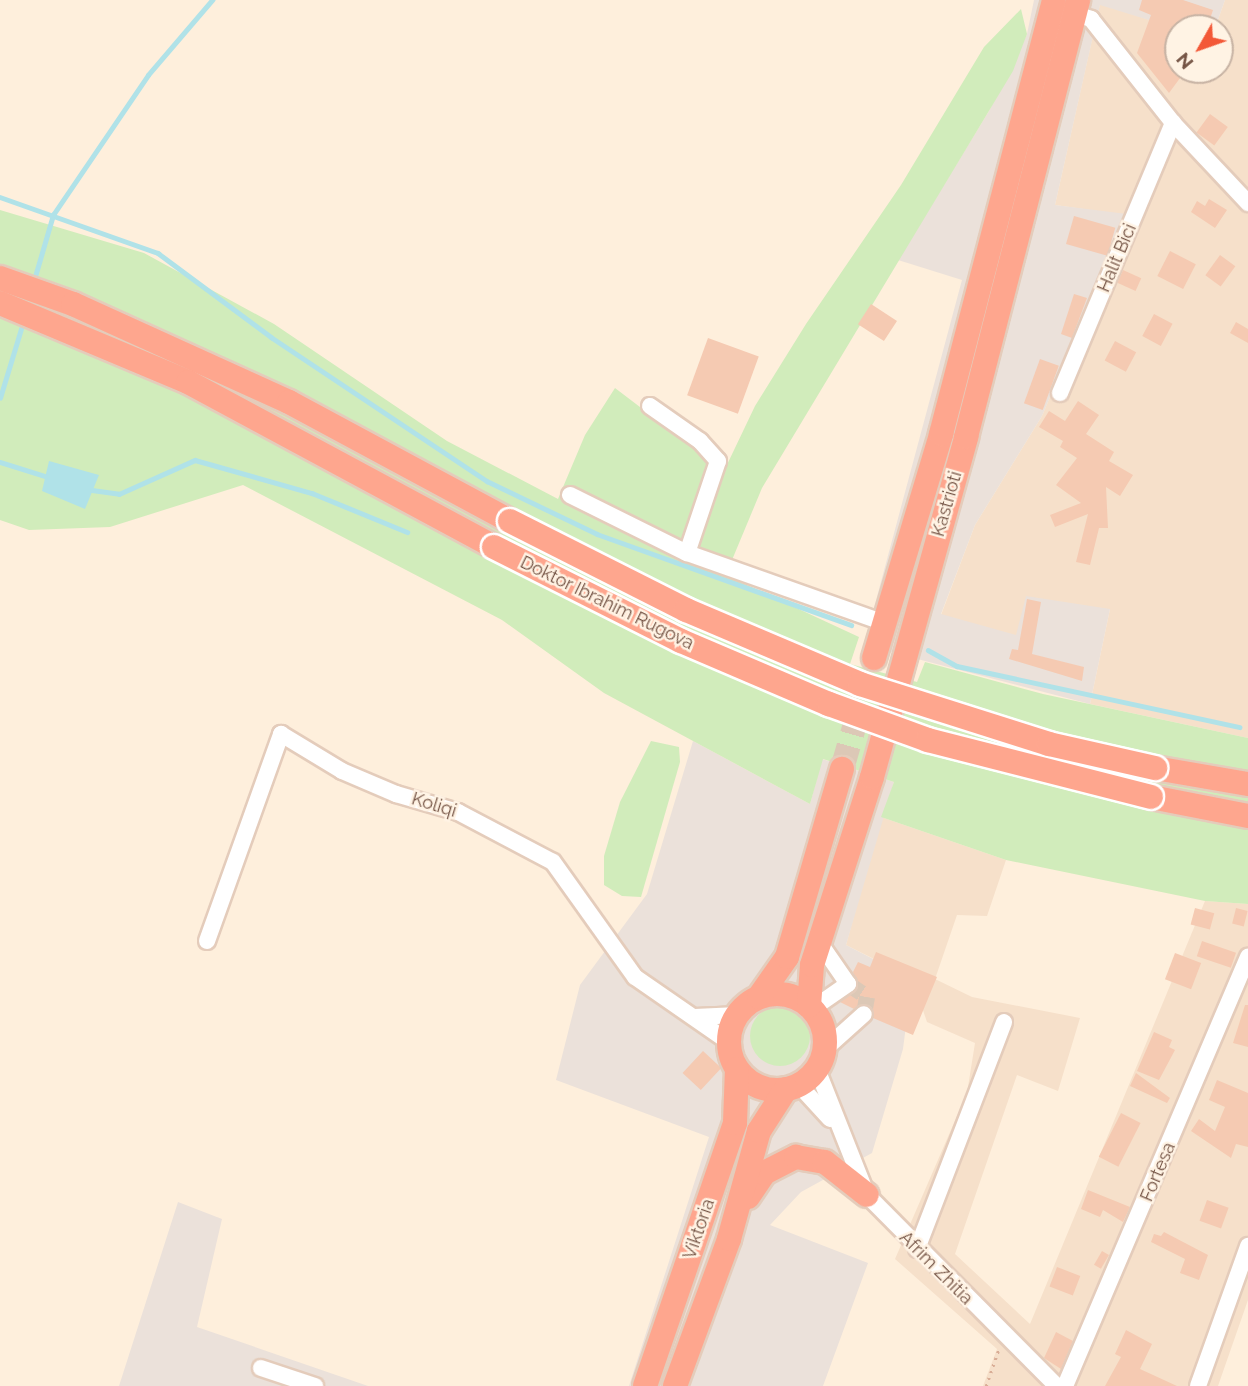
<!DOCTYPE html>
<html>
<head>
<meta charset="utf-8">
<style>
  body { margin:0 }
  #map { position:relative; width:1248px; height:1386px; overflow:hidden; background:#feefdc; font-family:Raleway,sans-serif }
  div>[style] { position:absolute }
  .residential>* { inset:0; background:#f6e0ca }
  .industrial>* { inset:0; background:#ebe1da }
  .green>* { inset:0; background:#d1ecbb }
  .round { border-radius:50% }
  .water>* { inset:0; background:#b0e2e8 }
  .stream>* { height:4.5px; margin:-2.25px; padding:0 2.25px; transform-origin:2.25px; border-radius:2.25px; background:#b0e2e8 }
  .building>* { inset:0; background:#f5cab2; transform-origin:0 0 }
  .minor-tunnel>* { height:16px; margin-top:-8px; transform-origin:0; background:repeating-linear-gradient(90deg,#dcc8b6 0 16px,transparent 0 24px) }
  .highway-tunnel>* { height:24px; margin-top:-12px; transform-origin:0; background:repeating-linear-gradient(90deg,#dcc8b6 0 24px,transparent 0 36px) }
  .path>* { height:2.5px; margin-top:-1.25px; transform-origin:0; background:repeating-linear-gradient(90deg,#d9ad96 0 2px,transparent 0 7px) }
  .roads { filter:drop-shadow(2px 0 #e4ccbb) drop-shadow(-2px 0 #e4ccbb) drop-shadow(0 2px #e4ccbb) drop-shadow(0 -2px #e4ccbb) }
  .minor>* { height:16px; margin:-8px; padding:0 8px; transform-origin:8px; border-radius:8px; background:#fff }
  .highway>* { height:24px; margin:-12px; padding:0 12px; transform-origin:12px; border-radius:12px; background:#fea68e }
  .highway>.ring { margin:-12px; padding:0; box-sizing:content-box; background:none; border:24px solid #fea68e; border-radius:50% }
  .bridges { filter:drop-shadow(2px 0 #fff) drop-shadow(-2px 0 #fff) drop-shadow(0 2px #fff) drop-shadow(0 -2px #fff) }
  .highway-bridge>* { height:24px; margin:-12px; padding:0 12px; transform-origin:12px; border-radius:12px; background:#fea68e }
  span { translate:-50% -50%; white-space:nowrap; text-align:center; line-height:1.15; -webkit-text-stroke:5px #fff3e4; paint-order:stroke }
  .street-label { font-size:18px; color:#745344 }
  .north { position:absolute; left:1164px; top:14px; width:70px; height:70px; box-sizing:border-box; background:#fff3e4; border:2px solid #c7b3a4; border-radius:50%; rotate:230deg; font-size:19px; font-weight:700; line-height:28px; text-align:center; color:#745344 }
  .north::after { content:''; display:block; margin:auto; width:24px; height:32px; background:#f35837; clip-path:polygon(50% 0,100% 100%,50% 72%,0 100%) }
</style>
</head>
<body>
<div id="map">
  <div class="residential">
    <div style="clip-path:polygon(1225px 0,1248px 0,1248px 738px,1090px 704px,1110px 609px,1017px 636px,941px 615px,975px 525px,1042px 416px,1126px 215px,1055px 205px,1100px 4px,1178px 29px,1178px 70px,1220px 70px,1220px 28px,1215px 28px)"></div>
    <div style="clip-path:polygon(881px 817px,1006px 860px,987px 916px,957px 915px,935px 979px,972px 997px,1080px 1018px,1058px 1091px,1017px 1075px,955px 1254px,1030px 1324px,1205px 901px,1248px 904px,1248px 1300px,1218px 1386px,983px 1386px,997px 1349px,895px 1259px,967px 1093px,975px 1043px,927px 1022px,912px 978px,846px 945px)"></div>
  </div>
  <div class="industrial">
    <div style="clip-path:polygon(1034px 0,1225px 0,1215px 28px,1178px 29px,1100px 5px,1055px 205px,1127px 214px,1042px 416px,975px 525px,941px 614px,1016px 635px,1026px 596px,1110px 609px,1090px 704px,864px 645px,962px 280px,898px 260px,989px 111px,1027px 34px)"></div>
    <div style="clip-path:polygon(693px 741px,810px 804px,822px 759px,894px 782px,846px 945px,912px 979px,903px 1049px,872px 1153px,801px 1192px,770px 1225px,868px 1263px,823px 1386px,629px 1386px,709px 1137px,556px 1080px,580px 985px,647px 894px)"></div>
    <div style="clip-path:polygon(178px 1202px,222px 1219px,197px 1327px,368px 1386px,119px 1386px)"></div>
  </div>
  <div class="green">
    <div style="clip-path:polygon(1021px 9px,1027px 34px,1013px 71px,762px 488px,732px 560px,712px 562px,654px 542px,859px 637px,850px 664px,917px 682px,925px 662px,1043px 694px,1248px 738px,1248px 904px,1205px 901px,1006px 860px,881px 817px,894px 782px,823px 759px,810px 804px,604px 693px,502px 620px,243px 485px,110px 527px,29px 530px,0 520px,0 210px,144px 253px,274px 324px,447px 441px,558px 499px,585px 435px,615px 388px,724px 471px,755px 406px,806px 324px,901px 185px,984px 47px)"></div>
    <div style="clip-path:polygon(651px 741px,679px 747px,680px 762px,641px 897px,622px 896px,604px 885px,604px 856px,620px 802px)"></div>
    <div class="round" style="left:750px;top:1006px;width:60px;height:60px"></div>
  </div>
  <div class="water">
    <div style="clip-path:polygon(49px 461px,99px 475px,85px 509px,42px 491px)"></div>
  </div>
  <div class="stream">
    <div style="left:0;top:197px;width:168px;rotate:19.5deg"></div>
    <div style="left:158px;top:253px;width:141px;rotate:36.6deg"></div>
    <div style="left:271px;top:337px;width:260px;rotate:33.7deg"></div>
    <div style="left:487px;top:481px;width:122px;rotate:25.7deg"></div>
    <div style="left:597px;top:534px;width:270px;rotate:19.7deg"></div>
    <div style="left:34px;top:280px;width:68px;rotate:-73.7deg"></div>
    <div style="left:53px;top:215px;width:169px;rotate:-55.8deg"></div>
    <div style="left:148px;top:75px;width:99px;rotate:-49.5deg"></div>
    <div style="left:0;top:398px;width:72px;rotate:-73.1deg"></div>
    <div style="left:0;top:462px;width:47px;rotate:17.3deg"></div>
    <div style="left:92px;top:490px;width:27px;rotate:8deg"></div>
    <div style="left:119px;top:494px;width:83px;rotate:-24.1deg"></div>
    <div style="left:195px;top:460px;width:122px;rotate:15.8deg"></div>
    <div style="left:312px;top:493px;width:103px;rotate:22.3deg"></div>
    <div style="left:928px;top:650px;width:33px;rotate:29deg"></div>
    <div style="left:957px;top:666px;width:289px;rotate:12.2deg"></div>
  </div>
  <div class="building">
    <div style="clip-path:polygon(1142px 0,1183px 0,1213px 10px,1207px 28px,1178px 28px,1178px 70px,1186px 70px,1169px 93px,1137px 53px,1151px 15px,1139px 10px)"></div>
    <div style="left:1210px;top:114px;width:22px;height:23px;rotate:36deg"></div>
    <div style="clip-path:polygon(1209px 199px,1227px 210px,1215px 228px,1191px 212px,1197px 201px,1205px 206px)"></div>
    <div style="left:1074px;top:216px;width:43px;height:29px;rotate:16deg"></div>
    <div style="left:1170px;top:251px;width:29px;height:28px;rotate:27deg"></div>
    <div style="left:1220px;top:255px;width:19px;height:25px;rotate:36deg"></div>
    <div style="left:1123px;top:270px;width:20px;height:14px;rotate:24deg"></div>
    <div style="clip-path:polygon(1074px 294px,1087px 298px,1072px 338px,1061px 334px)"></div>
    <div style="left:871px;top:304px;width:31px;height:24px;rotate:33deg"></div>
    <div style="left:1154px;top:314px;width:21px;height:25px;rotate:28deg"></div>
    <div style="clip-path:polygon(1236px 322px,1248px 329px,1248px 343px,1230px 333px)"></div>
    <div style="left:708px;top:338px;width:54px;height:61px;rotate:20deg"></div>
    <div style="left:1115px;top:341px;width:24px;height:22px;rotate:28deg"></div>
    <div style="left:1040px;top:359px;width:20px;height:47px;rotate:20deg"></div>
    <div style="clip-path:polygon(1078px 401px,1099px 415px,1086px 434px,1114px 452px,1109px 461px,1133px 475px,1120px 496px,1106px 487px,1108px 528px,1099px 528px,1090px 565px,1076px 562px,1088px 514px,1055px 527px,1050px 515px,1081px 503px,1056px 485px,1077px 458px,1060px 447px,1063px 441px,1039px 427px,1049px 411px,1065px 421px)"></div>
    <div style="clip-path:polygon(1027px 599px,1041px 602px,1032px 654px,1084px 667px,1082px 681px,1009px 659px,1012px 649px,1018px 650px)"></div>
    <div style="left:1195px;top:908px;width:20px;height:17px;rotate:15deg"></div>
    <div style="left:1236px;top:908px;width:12px;height:16px;rotate:14deg"></div>
    <div style="left:1202px;top:941px;width:36px;height:16px;rotate:19deg"></div>
    <div style="clip-path:polygon(876px 952px,937px 977px,913px 1035px,873px 1018px,868px 1004px,854px 1009px,840px 1002px,858px 988px,853px 972px,858px 962px,870px 967px)"></div>
    <div style="left:1175px;top:953px;width:28px;height:28px;rotate:21deg"></div>
    <div style="clip-path:polygon(1245px 1005px,1248px 1005px,1248px 1047px,1233px 1043px)"></div>
    <div style="clip-path:polygon(1154px 1032px,1172px 1040px,1169px 1047px,1175px 1050px,1159px 1080px,1137px 1071px)"></div>
    <div style="left:703px;top:1051px;width:25px;height:30px;rotate:43deg"></div>
    <div style="clip-path:polygon(1136px 1073px,1170px 1098px,1167px 1103px,1130px 1086px)"></div>
    <div style="clip-path:polygon(1217px 1080px,1248px 1093px,1248px 1147px,1236px 1144px,1231px 1158px,1191px 1131px,1199px 1119px,1215px 1131px,1225px 1107px,1209px 1100px)"></div>
    <div style="left:1121px;top:1113px;width:22px;height:49px;rotate:27deg"></div>
    <div style="clip-path:polygon(1088px 1190px,1130px 1207px,1123px 1222px,1103px 1210px,1100px 1217px,1081px 1209px)"></div>
    <div style="left:1207px;top:1200px;width:23px;height:22px;rotate:20deg"></div>
    <div style="clip-path:polygon(1164px 1232px,1208px 1255px,1199px 1280px,1180px 1273px,1185px 1259px,1151px 1242px,1154px 1234px,1161px 1236px)"></div>
    <div style="left:1102px;top:1251px;width:8px;height:16px;rotate:30deg"></div>
    <div style="left:1057px;top:1267px;width:25px;height:21px;rotate:21deg"></div>
    <div style="clip-path:polygon(1126px 1330px,1152px 1344px,1140px 1369px,1177px 1386px,1105px 1386px,1121px 1357px,1115px 1354px)"></div>
    <div style="clip-path:polygon(1056px 1332px,1073px 1341px,1061px 1369px,1044px 1358px)"></div>
  </div>
  <div class="minor-tunnel">
    <div style="left:848px;top:984px;width:23px;rotate:34deg"></div>
    <div style="left:867px;top:997px;width:17px;rotate:100deg"></div>
  </div>
  <div class="highway-tunnel">
    <div style="left:842px;top:769px;width:116px;rotate:-73.9deg"></div>
  </div>
  <div class="path">
    <div style="left:986px;top:1386px;width:39px;rotate:-71deg"></div>
  </div>
  <div class="roads">
    <div class="minor">
      <div style="left:1075px;top:14px;width:17px;rotate:17deg"></div>
      <div style="left:1091px;top:19px;width:132px;rotate:51.7deg"></div>
      <div style="left:1173px;top:123px;width:110px;rotate:46.8deg"></div>
      <div style="left:1060px;top:393px;width:293px;rotate:-67.3deg"></div>
      <div style="left:650px;top:406px;width:61px;rotate:35deg"></div>
      <div style="left:700px;top:441px;width:27px;rotate:48deg"></div>
      <div style="left:718px;top:461px;width:97px;rotate:108.6deg"></div>
      <div style="left:570px;top:495px;width:131px;rotate:26.4deg"></div>
      <div style="left:687px;top:553px;width:210px;rotate:19.5deg"></div>
      <div style="left:207px;top:941px;width:220px;rotate:-70.3deg"></div>
      <div style="left:281px;top:734px;width:71px;rotate:31.2deg"></div>
      <div style="left:342px;top:771px;width:59px;rotate:23.1deg"></div>
      <div style="left:396px;top:794px;width:65px;rotate:16.2deg"></div>
      <div style="left:458px;top:812px;width:107px;rotate:27.8deg"></div>
      <div style="left:553px;top:862px;width:141px;rotate:54.5deg"></div>
      <div style="left:635px;top:977px;width:114px;rotate:34.7deg"></div>
      <div style="left:812px;top:1009px;width:44px;rotate:-34.8deg"></div>
      <div style="left:848px;top:984px;width:51px;rotate:-124.6deg"></div>
      <div style="left:695px;top:1017px;width:43px;rotate:-2.7deg"></div>
      <div style="left:825px;top:1049px;width:52px;rotate:-41.9deg"></div>
      <div style="left:817px;top:1069px;width:136px;rotate:68.4deg"></div>
      <div style="left:867px;top:1195px;width:269px;rotate:45.2deg"></div>
      <div style="left:799px;top:1085px;width:46px;rotate:47.6deg"></div>
      <div style="left:917px;top:1249px;width:243px;rotate:-69deg"></div>
      <div style="left:261px;top:1368px;width:57px;rotate:18.4deg"></div>
      <div style="left:1065px;top:1386px;width:467px;rotate:-66.9deg"></div>
      <div style="left:1198px;top:1386px;width:149px;rotate:-70.3deg"></div>
    </div>
    <div class="highway">
      <div style="left:0;top:278px;width:77px;rotate:19.6deg"></div>
      <div style="left:73px;top:304px;width:237px;rotate:24.4deg"></div>
      <div style="left:289px;top:402px;width:251px;rotate:28.3deg"></div>
      <div style="left:0;top:303px;width:204px;rotate:22.8deg"></div>
      <div style="left:188px;top:382px;width:348px;rotate:28.3deg"></div>
      <div style="left:874px;top:658px;width:234px;rotate:-73.3deg"></div>
      <div style="left:941px;top:434px;width:448px;rotate:-75.4deg"></div>
      <div style="left:1155px;top:768px;width:94px;rotate:9.8deg"></div>
      <div style="left:1151px;top:797px;width:99px;rotate:11.1deg"></div>
      <div class="ring" style="left:729px;top:994px;width:72px;height:72px"></div>
      <div style="left:759px;top:997px;width:49px;rotate:-55deg"></div>
      <div style="left:787px;top:957px;width:196px;rotate:-73.7deg"></div>
      <div style="left:809px;top:1006px;width:41px;rotate:-85.8deg"></div>
      <div style="left:812px;top:965px;width:197px;rotate:-72.3deg"></div>
      <div style="left:872px;top:777px;width:353px;rotate:-74.5deg"></div>
      <div style="left:966px;top:437px;width:451px;rotate:-75.6deg"></div>
      <div style="left:748px;top:1197px;width:29px;rotate:-56deg"></div>
      <div style="left:764px;top:1173px;width:36px;rotate:-27deg"></div>
      <div style="left:796px;top:1157px;width:29px;rotate:10deg"></div>
      <div style="left:825px;top:1162px;width:53px;rotate:38.2deg"></div>
      <div style="left:645px;top:1386px;width:278px;rotate:-71.1deg"></div>
      <div style="left:735px;top:1123px;width:54px;rotate:-87.9deg"></div>
      <div style="left:675px;top:1386px;width:157px;rotate:-69.8deg"></div>
      <div style="left:729px;top:1239px;width:112px;rotate:-74.5deg"></div>
      <div style="left:759px;top:1131px;width:50px;rotate:-57.3deg"></div>
    </div>
  </div>
  <div class="bridges">
    <div class="highway-bridge">
      <div style="left:510px;top:521px;width:197px;rotate:26.8deg"></div>
      <div style="left:686px;top:610px;width:189px;rotate:23deg"></div>
      <div style="left:860px;top:684px;width:198px;rotate:17.6deg"></div>
      <div style="left:1049px;top:744px;width:109px;rotate:12.8deg"></div>
      <div style="left:494px;top:547px;width:209px;rotate:26.7deg"></div>
      <div style="left:681px;top:641px;width:161px;rotate:23.1deg"></div>
      <div style="left:829px;top:704px;width:105px;rotate:20deg"></div>
      <div style="left:928px;top:740px;width:230px;rotate:14.3deg"></div>
    </div>
  </div>
  <div class="street-label">
    <span style="left:1117px;top:258px;rotate:-67deg">Halit Bici</span>
    <span style="left:947px;top:504px;rotate:-74deg">Kastrioti</span>
    <span style="left:607px;top:603px;rotate:26deg">Doktor Ibrahim Rugova</span>
    <span style="left:434px;top:805px;rotate:17deg">Koliqi</span>
    <span style="left:1158px;top:1172px;rotate:-67deg">Fortesa</span>
    <span style="left:699px;top:1229px;rotate:-71deg">Viktoria</span>
    <span style="left:936px;top:1268px;rotate:45deg">Afrim Zhitia</span>
  </div>
  <div class="north">N</div>
</div>
</body>
</html>
